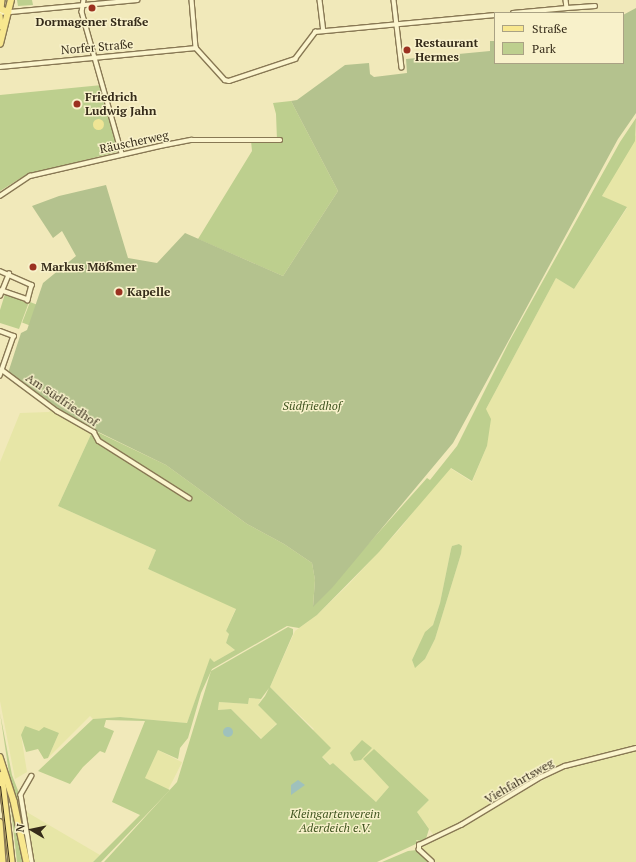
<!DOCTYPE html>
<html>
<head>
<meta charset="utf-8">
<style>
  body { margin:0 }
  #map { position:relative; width:636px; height:862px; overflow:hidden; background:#f1e9ba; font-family:"PT Serif",serif }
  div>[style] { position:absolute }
  .farmland>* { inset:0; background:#e7e6a7; transform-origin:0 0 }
  .green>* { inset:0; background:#bdcf8e; transform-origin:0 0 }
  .sand>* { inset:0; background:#efe595 }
  .round { border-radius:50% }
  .cemetery>* { inset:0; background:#b4c28e }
  .water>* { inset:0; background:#9fc1bc }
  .roads { filter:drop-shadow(1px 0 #887854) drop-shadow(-1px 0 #887854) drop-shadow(0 1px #887854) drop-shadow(0 -1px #887854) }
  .minor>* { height:3.5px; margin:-1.75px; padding:0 1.75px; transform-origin:1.75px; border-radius:1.75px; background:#fbf5ce }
  .primary>* { height:5.5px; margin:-2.75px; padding:0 2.75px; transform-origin:2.75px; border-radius:2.75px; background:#f8e78e }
  .tram>* { height:1px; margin:-0.5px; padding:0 0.5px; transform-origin:0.5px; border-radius:0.5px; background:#362c1a }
  .dots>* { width:11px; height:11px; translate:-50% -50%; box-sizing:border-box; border:2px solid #f8f1ca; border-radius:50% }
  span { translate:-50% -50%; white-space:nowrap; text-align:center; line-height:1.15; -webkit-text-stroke:3px #f8f1ca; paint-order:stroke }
  .poi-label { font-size:12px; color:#362c1a; font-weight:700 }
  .left { translate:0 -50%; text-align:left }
  .street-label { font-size:12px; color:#362c1a }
  .park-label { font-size:12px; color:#3f541f; font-style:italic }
  .legend { position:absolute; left:494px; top:12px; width:130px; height:52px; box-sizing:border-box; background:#f8f1ca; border:1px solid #aaa284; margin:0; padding:5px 7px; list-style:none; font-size:12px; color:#362c1a }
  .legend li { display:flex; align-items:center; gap:8px; height:20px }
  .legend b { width:20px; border:1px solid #aaa284 }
  .north { position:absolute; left:12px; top:810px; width:40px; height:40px; -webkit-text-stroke:3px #f8f1ca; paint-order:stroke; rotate:279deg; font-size:11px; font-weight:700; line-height:16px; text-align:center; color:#362c1a }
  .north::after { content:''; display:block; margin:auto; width:14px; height:18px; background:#362c1a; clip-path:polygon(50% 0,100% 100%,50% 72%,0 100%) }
</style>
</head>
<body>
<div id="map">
  <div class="farmland">
    <div style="clip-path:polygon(evenodd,636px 135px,636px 747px,564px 766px,435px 837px,417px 812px,429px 800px,364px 759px,389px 787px,376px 802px,333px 763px,331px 765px,304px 739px,314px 729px,270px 687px,295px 631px,317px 615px,348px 585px,399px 530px,435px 484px,450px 468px,472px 482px,487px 446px,486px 409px,556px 278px,574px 289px,627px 208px,602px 196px,636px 135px,459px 544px,461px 546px,461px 554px,435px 639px,425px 659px,415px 667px,412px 660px,427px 630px,433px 625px,440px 603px,451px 549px,452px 546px,459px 544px)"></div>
    <div style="clip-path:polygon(54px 407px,93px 430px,58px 506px,156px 550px,148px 569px,236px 608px,226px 631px,229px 634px,226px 643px,235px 650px,214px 662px,210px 659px,187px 723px,120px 717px,93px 719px,90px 716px,48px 758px,59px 733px,39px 731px,21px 735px,27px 772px,15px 779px,0 701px,0 462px,20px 413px,49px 412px)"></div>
    <div style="clip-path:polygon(249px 698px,261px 699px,258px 705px,277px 723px,262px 739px,231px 709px,218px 710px,219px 702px,248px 704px)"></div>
    <div style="left:158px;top:750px;width:27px;height:31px;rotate:27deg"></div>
    <div style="clip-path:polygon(636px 751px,636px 862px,434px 862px,420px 849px,422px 844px,460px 827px,563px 769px,591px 760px)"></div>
    <div style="clip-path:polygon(25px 811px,100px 855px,93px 862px,33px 862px)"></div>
  </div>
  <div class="green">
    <div style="clip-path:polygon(17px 0,32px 0,33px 5px,18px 6px)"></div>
    <div style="clip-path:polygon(102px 85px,120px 151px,24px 176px,0 191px,0 95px)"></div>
    <div style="clip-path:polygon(291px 101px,338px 191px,283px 276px,198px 239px,252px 151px,251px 141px,277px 140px,276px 114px,273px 103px)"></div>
    <div style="clip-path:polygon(636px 118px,635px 141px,602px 196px,627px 207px,574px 289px,556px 278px,486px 409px,491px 419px,487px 446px,472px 481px,451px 468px,379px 552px,317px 615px,299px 628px,287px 626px,212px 669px,201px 693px,188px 738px,180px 748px,178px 759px,158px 750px,145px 778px,170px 790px,101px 862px,93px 862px,140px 815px,112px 802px,145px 721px,106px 720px,104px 727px,114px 731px,105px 753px,100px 751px,83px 767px,70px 784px,38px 771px,93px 719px,120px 717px,187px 723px,210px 658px,214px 662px,235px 650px,226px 643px,229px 634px,226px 631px,236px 609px,148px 569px,156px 550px,58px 506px,93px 430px,166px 465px,247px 524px,284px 544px,312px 563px,315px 580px,313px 606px,427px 478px,430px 480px,457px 446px,509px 342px,620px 142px)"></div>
    <div style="clip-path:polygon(5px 294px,29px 302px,19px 329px,0 323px,0 310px)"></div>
    <div style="left:30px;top:302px;width:9px;height:22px;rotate:21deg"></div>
    <div style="clip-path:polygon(459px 544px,462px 546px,461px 554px,435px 639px,425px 659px,415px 668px,412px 660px,425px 632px,433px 625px,440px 603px,451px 549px,452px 546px)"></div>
    <div style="clip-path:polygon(evenodd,288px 627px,293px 629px,293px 634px,270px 687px,331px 748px,322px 757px,330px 765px,333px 763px,376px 802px,389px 787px,363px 759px,374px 749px,429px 800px,417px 812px,429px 829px,425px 842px,416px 840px,418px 843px,377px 862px,104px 862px,177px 782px,211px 671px,288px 627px,269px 688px,265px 696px,258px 705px,277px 724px,261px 739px,231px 709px,218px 710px,219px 702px,248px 704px,249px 698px,261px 699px,269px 688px)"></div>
    <div style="clip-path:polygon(0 713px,12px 775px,19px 793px,31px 862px,11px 786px)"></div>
    <div style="clip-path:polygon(25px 726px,39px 731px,44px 727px,59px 733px,48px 758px,44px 759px,38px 749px,26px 752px,21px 735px)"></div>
    <div style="clip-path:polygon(362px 740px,372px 748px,361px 760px,354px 761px,350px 753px)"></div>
    <div style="clip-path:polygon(9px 791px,25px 862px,17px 862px)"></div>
    <div style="clip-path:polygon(417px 850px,430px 862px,382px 862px,408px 851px)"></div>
  </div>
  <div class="sand">
    <div class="round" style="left:92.5px;top:118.5px;width:11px;height:11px"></div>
  </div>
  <div class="cemetery">
    <div style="clip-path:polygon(636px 8px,636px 113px,618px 139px,453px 443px,332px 588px,313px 607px,315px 580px,312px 563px,284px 544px,247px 524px,166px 465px,78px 422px,8px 373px,21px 333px,27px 330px,43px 283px,76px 256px,62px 231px,53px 238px,32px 206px,59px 196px,106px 185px,128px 258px,157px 263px,185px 233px,283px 276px,338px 191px,291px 101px,297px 100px,345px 65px,369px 63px,370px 74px,374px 77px,407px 73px,406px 59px,490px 51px,490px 41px,495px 41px,495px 63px,623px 63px,623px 15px)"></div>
  </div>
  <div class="water">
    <div class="round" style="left:223px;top:727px;width:10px;height:10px"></div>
    <div style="clip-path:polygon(298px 780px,305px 785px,291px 795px,291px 785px)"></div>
  </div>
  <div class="roads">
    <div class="minor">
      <div style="left:84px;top:0;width:12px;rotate:99deg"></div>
      <div style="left:82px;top:12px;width:147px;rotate:74.2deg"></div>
      <div style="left:192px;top:0;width:48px;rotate:85.2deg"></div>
      <div style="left:196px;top:48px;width:43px;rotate:47.8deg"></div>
      <div style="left:225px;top:80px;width:4px;rotate:14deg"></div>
      <div style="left:229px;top:81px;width:70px;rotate:-18.4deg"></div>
      <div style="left:295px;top:59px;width:34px;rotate:-53deg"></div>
      <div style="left:315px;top:32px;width:181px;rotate:-5.4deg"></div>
      <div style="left:320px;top:0;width:31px;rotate:83deg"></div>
      <div style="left:394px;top:0;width:68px;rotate:83.3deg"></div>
      <div style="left:566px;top:0;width:8px;rotate:83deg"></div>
      <div style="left:567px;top:8px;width:28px;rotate:-4deg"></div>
      <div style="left:0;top:13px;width:138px;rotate:-5.4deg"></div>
      <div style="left:513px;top:13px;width:54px;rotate:-5.3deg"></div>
      <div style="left:0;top:67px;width:197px;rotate:-5.5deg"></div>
      <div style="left:0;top:196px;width:36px;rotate:-34deg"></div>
      <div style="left:30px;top:176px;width:133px;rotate:-13deg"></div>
      <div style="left:160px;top:146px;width:32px;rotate:-11deg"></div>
      <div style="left:191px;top:140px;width:89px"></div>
      <div style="left:0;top:271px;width:35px;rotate:24deg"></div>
      <div style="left:32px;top:285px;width:16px;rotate:105deg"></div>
      <div style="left:28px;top:300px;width:28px;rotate:-161deg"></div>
      <div style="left:0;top:296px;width:24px;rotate:-68deg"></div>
      <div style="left:0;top:331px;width:15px;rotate:20deg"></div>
      <div style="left:14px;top:336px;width:42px;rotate:109.3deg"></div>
      <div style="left:2px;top:370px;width:69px;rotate:36.7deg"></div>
      <div style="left:57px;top:411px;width:43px;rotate:29.6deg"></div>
      <div style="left:94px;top:432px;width:10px;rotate:61deg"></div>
      <div style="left:99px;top:441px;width:107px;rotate:32.3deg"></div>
      <div style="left:32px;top:776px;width:22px;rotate:120deg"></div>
      <div style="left:21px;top:795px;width:68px;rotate:80.7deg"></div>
      <div style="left:432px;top:862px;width:18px;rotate:-137deg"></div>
      <div style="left:419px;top:850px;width:5px;rotate:-90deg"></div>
      <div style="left:419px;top:845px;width:47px;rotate:-25.5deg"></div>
      <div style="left:461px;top:825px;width:93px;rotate:-31deg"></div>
      <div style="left:541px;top:777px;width:26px;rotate:-25deg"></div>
      <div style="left:565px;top:766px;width:73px;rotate:-14.2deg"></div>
    </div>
    <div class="primary">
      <div style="left:2px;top:0;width:9px;rotate:96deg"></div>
      <div style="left:1px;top:9px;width:8px;rotate:23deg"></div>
      <div style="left:0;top:16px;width:10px;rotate:84deg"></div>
      <div style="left:0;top:44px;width:45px;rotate:-76deg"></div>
      <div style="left:0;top:757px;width:46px;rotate:72.3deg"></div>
      <div style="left:14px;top:801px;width:62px;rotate:78deg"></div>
      <div style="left:2px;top:775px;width:88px;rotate:83.4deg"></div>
      <div style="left:0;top:822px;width:40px;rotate:85.7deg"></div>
    </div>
  </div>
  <div class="tram">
    <div style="left:0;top:786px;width:77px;rotate:83.2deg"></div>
  </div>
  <div class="dots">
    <div style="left:92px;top:8px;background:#9b3120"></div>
    <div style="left:407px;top:50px;background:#9b3120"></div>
    <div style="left:77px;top:104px;background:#9b3120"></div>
    <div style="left:33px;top:267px;background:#9b3120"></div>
    <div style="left:119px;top:292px;background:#9b3120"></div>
  </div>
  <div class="poi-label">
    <span style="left:92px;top:22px">Dormagener Straße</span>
    <span class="left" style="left:415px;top:50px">Restaurant<br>Hermes</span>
    <span class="left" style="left:85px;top:104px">Friedrich<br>Ludwig Jahn</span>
    <span class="left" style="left:41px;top:267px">Markus Mößmer</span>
    <span class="left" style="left:127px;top:292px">Kapelle</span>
  </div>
  <div class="street-label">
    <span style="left:97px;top:47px;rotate:-5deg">Norfer Straße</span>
    <span style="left:134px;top:142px;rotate:-12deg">Räuscherweg</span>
    <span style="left:62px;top:400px;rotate:34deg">Am Südfriedhof</span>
    <span style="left:519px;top:781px;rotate:-30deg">Viehfahrtsweg</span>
  </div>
  <div class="park-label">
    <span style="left:312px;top:406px">Südfriedhof</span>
    <span style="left:335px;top:821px">Kleingartenverein<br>Aderdeich e.V.</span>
  </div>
  <ul class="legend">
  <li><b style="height:5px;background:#f8e78e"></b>Straße</li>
  <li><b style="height:11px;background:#bdcf8e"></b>Park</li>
  </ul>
  <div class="north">N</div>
</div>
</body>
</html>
